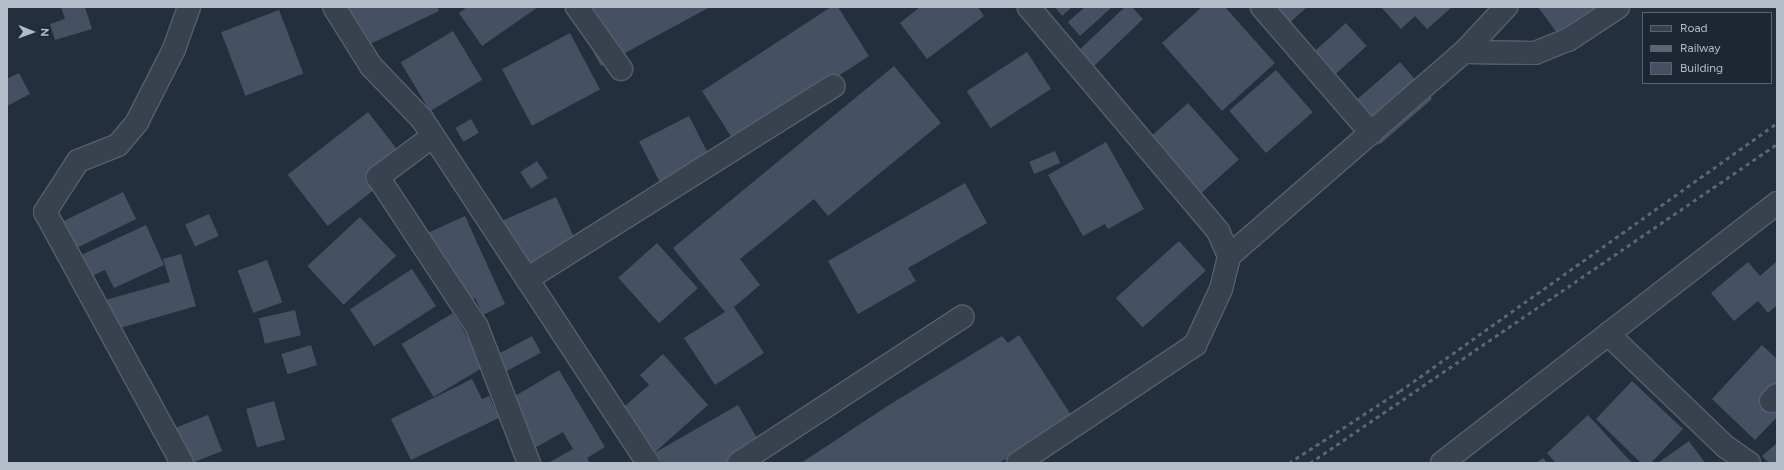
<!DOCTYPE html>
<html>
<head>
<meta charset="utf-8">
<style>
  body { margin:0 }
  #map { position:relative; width:1784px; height:470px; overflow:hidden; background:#242f3e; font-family:Figtree,sans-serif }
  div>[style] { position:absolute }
  .building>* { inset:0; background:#455162; transform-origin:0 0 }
  .roads { filter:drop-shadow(1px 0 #565f6c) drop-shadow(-1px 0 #565f6c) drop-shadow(0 1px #565f6c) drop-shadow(0 -1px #565f6c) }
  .minor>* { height:22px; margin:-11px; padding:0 11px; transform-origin:11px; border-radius:11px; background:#38414e }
  .tertiary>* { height:22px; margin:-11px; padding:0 11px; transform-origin:11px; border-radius:11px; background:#38414e }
  .rail>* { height:3px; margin-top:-1.5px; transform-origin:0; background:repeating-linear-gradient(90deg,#5a6575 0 4px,transparent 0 8px) }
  span { translate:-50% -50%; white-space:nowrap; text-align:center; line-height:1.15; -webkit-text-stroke:4px #1d2633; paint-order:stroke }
  .frame { position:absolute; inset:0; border:8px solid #b4bcc9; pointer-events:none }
  .legend { position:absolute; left:1642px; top:12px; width:130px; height:72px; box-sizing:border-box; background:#1d2633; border:1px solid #59626f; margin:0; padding:5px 7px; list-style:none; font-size:12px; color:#b4bcc9 }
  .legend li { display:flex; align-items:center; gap:8px; height:20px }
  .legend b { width:20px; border:1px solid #59626f }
  .north { position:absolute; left:12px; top:12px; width:40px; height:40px; -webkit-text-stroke:3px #1d2633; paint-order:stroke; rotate:91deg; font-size:11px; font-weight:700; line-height:16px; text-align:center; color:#b4bcc9 }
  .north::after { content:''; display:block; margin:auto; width:14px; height:18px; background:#b4bcc9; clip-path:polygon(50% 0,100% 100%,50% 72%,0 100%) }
</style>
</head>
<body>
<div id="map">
  <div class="building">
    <div style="clip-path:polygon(61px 7px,85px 7px,92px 29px,55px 40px,50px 24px,65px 19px)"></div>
    <div style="clip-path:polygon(348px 7px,437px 7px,439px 11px,366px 46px)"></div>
    <div style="clip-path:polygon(467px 7px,538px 7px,482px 46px,459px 13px)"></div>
    <div style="clip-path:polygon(573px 7px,710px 7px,601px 66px,570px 9px)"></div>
    <div style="clip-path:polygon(831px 7px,838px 7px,869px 56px,754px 131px,732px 138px,702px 91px)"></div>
    <div style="clip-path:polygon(920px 7px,978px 7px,984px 16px,927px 59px,900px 23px)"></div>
    <div style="clip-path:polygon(1055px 7px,1072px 7px,1062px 16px)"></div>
    <div style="clip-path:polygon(1085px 7px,1112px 7px,1080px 36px,1068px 22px)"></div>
    <div style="clip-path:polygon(1125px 7px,1132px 7px,1143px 19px,1094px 66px,1079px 50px)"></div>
    <div style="clip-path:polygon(1202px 7px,1225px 7px,1275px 63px,1222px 111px,1162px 43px)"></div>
    <div style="clip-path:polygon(1264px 7px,1307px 7px,1277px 34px)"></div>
    <div style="clip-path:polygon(1381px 7px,1452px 7px,1427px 29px,1415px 16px,1401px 29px)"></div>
    <div style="clip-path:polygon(1538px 7px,1600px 7px,1560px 37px)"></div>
    <div style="left:279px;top:10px;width:68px;height:62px;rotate:69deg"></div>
    <div style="left:1346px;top:23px;width:31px;height:43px;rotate:48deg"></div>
    <div style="left:453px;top:31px;width:57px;height:61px;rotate:59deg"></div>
    <div style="left:570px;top:33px;width:64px;height:77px;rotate:62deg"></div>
    <div style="left:1027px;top:52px;width:44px;height:72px;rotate:57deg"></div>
    <div style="left:1400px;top:62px;width:49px;height:69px;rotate:49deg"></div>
    <div style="clip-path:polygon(894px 66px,941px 123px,828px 216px,814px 199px,740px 259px,760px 285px,734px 307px,764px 353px,715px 385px,684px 338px,725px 312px,673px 248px)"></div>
    <div style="left:1276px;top:70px;width:56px;height:62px;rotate:49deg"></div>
    <div style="clip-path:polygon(19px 73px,30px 94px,7px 106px,7px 79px)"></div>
    <div style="left:1188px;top:103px;width:76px;height:54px;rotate:48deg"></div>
    <div style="left:368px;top:112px;width:65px;height:102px;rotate:52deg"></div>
    <div style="left:689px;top:116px;width:56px;height:56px;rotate:63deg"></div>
    <div style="left:471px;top:119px;width:16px;height:18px;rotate:60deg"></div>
    <div style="clip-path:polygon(1106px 142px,1144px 209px,1108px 229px,1105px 224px,1083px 236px,1048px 175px)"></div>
    <div style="left:1055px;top:151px;width:13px;height:28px;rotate:67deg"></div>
    <div style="left:537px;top:161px;width:20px;height:20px;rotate:57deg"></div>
    <div style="clip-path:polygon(965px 183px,987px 223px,908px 268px,916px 281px,858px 314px,828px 261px)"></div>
    <div style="left:123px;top:192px;width:30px;height:75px;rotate:64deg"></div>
    <div style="left:556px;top:197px;width:57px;height:62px;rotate:66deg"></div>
    <div style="left:209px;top:214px;width:24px;height:26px;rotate:66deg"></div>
    <div style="clip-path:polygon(465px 216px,505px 304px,483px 315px,475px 298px,454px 308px,421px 236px)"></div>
    <div style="left:360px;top:217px;width:53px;height:72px;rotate:47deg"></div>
    <div style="clip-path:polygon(146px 225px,164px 265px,114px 288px,105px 270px,85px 279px,75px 258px)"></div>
    <div style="left:1179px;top:241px;width:40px;height:85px;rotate:48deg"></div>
    <div style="left:657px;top:243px;width:61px;height:52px;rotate:48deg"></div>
    <div style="clip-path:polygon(181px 254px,196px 306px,106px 332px,98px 302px,170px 282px,163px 259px)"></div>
    <div style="left:267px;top:260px;width:45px;height:31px;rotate:70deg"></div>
    <div style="clip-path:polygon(1777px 261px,1777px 305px,1768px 313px,1758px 301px,1734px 321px,1711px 293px,1748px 262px,1760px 276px)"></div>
    <div style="left:412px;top:269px;width:44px;height:74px;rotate:57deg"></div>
    <div style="left:295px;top:310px;width:26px;height:37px;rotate:77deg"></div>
    <div style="left:453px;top:313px;width:62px;height:60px;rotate:59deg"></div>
    <div style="clip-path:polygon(1019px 335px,1073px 418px,999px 463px,801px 463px,889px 405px,1002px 336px,1008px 343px)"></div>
    <div style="left:532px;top:336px;width:19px;height:55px;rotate:62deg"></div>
    <div style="left:311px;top:345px;width:21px;height:31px;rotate:73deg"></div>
    <div style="clip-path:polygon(1762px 345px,1777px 359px,1777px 417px,1755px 440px,1712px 399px)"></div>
    <div style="clip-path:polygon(663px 354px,708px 405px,653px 454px,617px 413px,649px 385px,640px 375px)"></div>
    <div style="clip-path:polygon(559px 370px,605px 447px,587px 458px,590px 463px,548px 463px,573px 449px,563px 432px,533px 449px,505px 402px)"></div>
    <div style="clip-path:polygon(472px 379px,482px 399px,489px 396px,499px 418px,411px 460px,391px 419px)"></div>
    <div style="clip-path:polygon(1632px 381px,1683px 429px,1651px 463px,1641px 463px,1596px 419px)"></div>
    <div style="left:274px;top:401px;width:40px;height:29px;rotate:74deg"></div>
    <div style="clip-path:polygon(738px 405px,766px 454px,750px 463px,662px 463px,656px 452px)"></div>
    <div style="clip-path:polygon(208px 415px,222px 451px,192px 463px,170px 430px)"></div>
    <div style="clip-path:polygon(1588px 415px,1632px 463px,1556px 463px,1547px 453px)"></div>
    <div style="clip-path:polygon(1689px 441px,1705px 463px,1658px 463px)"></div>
    <div style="clip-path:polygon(1777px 443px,1777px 463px,1769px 463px,1762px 456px)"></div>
    <div style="clip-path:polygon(1543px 458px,1547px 463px,1536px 463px)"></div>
  </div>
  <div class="roads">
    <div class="minor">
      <div style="left:577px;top:7px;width:76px;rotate:54.6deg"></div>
      <div style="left:1262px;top:7px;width:167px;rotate:49.1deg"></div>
      <div style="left:1464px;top:52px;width:71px;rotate:0.8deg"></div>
      <div style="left:1535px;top:53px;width:35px;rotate:-22deg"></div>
      <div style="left:1568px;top:40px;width:60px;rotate:-33.4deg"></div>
      <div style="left:433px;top:136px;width:69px;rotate:143.3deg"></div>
      <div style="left:378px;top:177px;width:180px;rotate:56.6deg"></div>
      <div style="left:477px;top:327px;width:146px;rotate:69.1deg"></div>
      <div style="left:1229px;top:256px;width:311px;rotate:-41deg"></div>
      <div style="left:1464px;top:52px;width:62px;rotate:-47deg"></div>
      <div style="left:527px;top:279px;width:362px;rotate:-32.2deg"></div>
      <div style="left:1608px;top:334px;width:163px;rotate:43.8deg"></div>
      <div style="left:1726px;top:447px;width:28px;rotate:35deg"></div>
      <div style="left:1771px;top:401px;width:8px;rotate:-45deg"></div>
      <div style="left:182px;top:463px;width:286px;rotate:-118.6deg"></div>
      <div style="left:45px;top:212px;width:61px;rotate:-57.1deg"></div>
      <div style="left:78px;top:161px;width:43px;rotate:-21.8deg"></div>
      <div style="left:118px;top:145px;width:30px;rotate:-50deg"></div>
      <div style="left:137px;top:122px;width:82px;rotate:-63.1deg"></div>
      <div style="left:174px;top:49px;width:45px;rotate:-70.3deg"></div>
      <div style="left:739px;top:463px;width:267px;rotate:-33.2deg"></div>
      <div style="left:1018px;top:463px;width:213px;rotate:-33.7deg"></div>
      <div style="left:1195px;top:345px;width:62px;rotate:-65.1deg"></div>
      <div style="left:1221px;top:289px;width:34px;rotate:-76deg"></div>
      <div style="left:1229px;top:256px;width:27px;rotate:-114deg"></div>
      <div style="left:1218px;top:231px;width:293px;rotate:-130.2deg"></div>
    </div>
    <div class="tertiary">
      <div style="left:334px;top:7px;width:70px;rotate:57.9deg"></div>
      <div style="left:371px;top:66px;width:74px;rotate:46.1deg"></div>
      <div style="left:422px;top:119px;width:412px;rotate:56.7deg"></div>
      <div style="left:1442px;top:463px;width:424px;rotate:-37.8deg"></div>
    </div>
  </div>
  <div class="rail">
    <div style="left:1289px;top:463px;width:132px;rotate:-33deg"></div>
    <div style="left:1400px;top:391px;width:463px;rotate:-35.4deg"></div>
    <div style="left:1310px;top:463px;width:566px;rotate:-34.34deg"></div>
  </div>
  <div class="frame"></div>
  <ul class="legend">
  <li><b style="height:5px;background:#38414e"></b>Road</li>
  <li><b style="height:5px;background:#5a6575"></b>Railway</li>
  <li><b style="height:11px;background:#455162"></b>Building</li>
  </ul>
  <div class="north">N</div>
</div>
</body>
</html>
